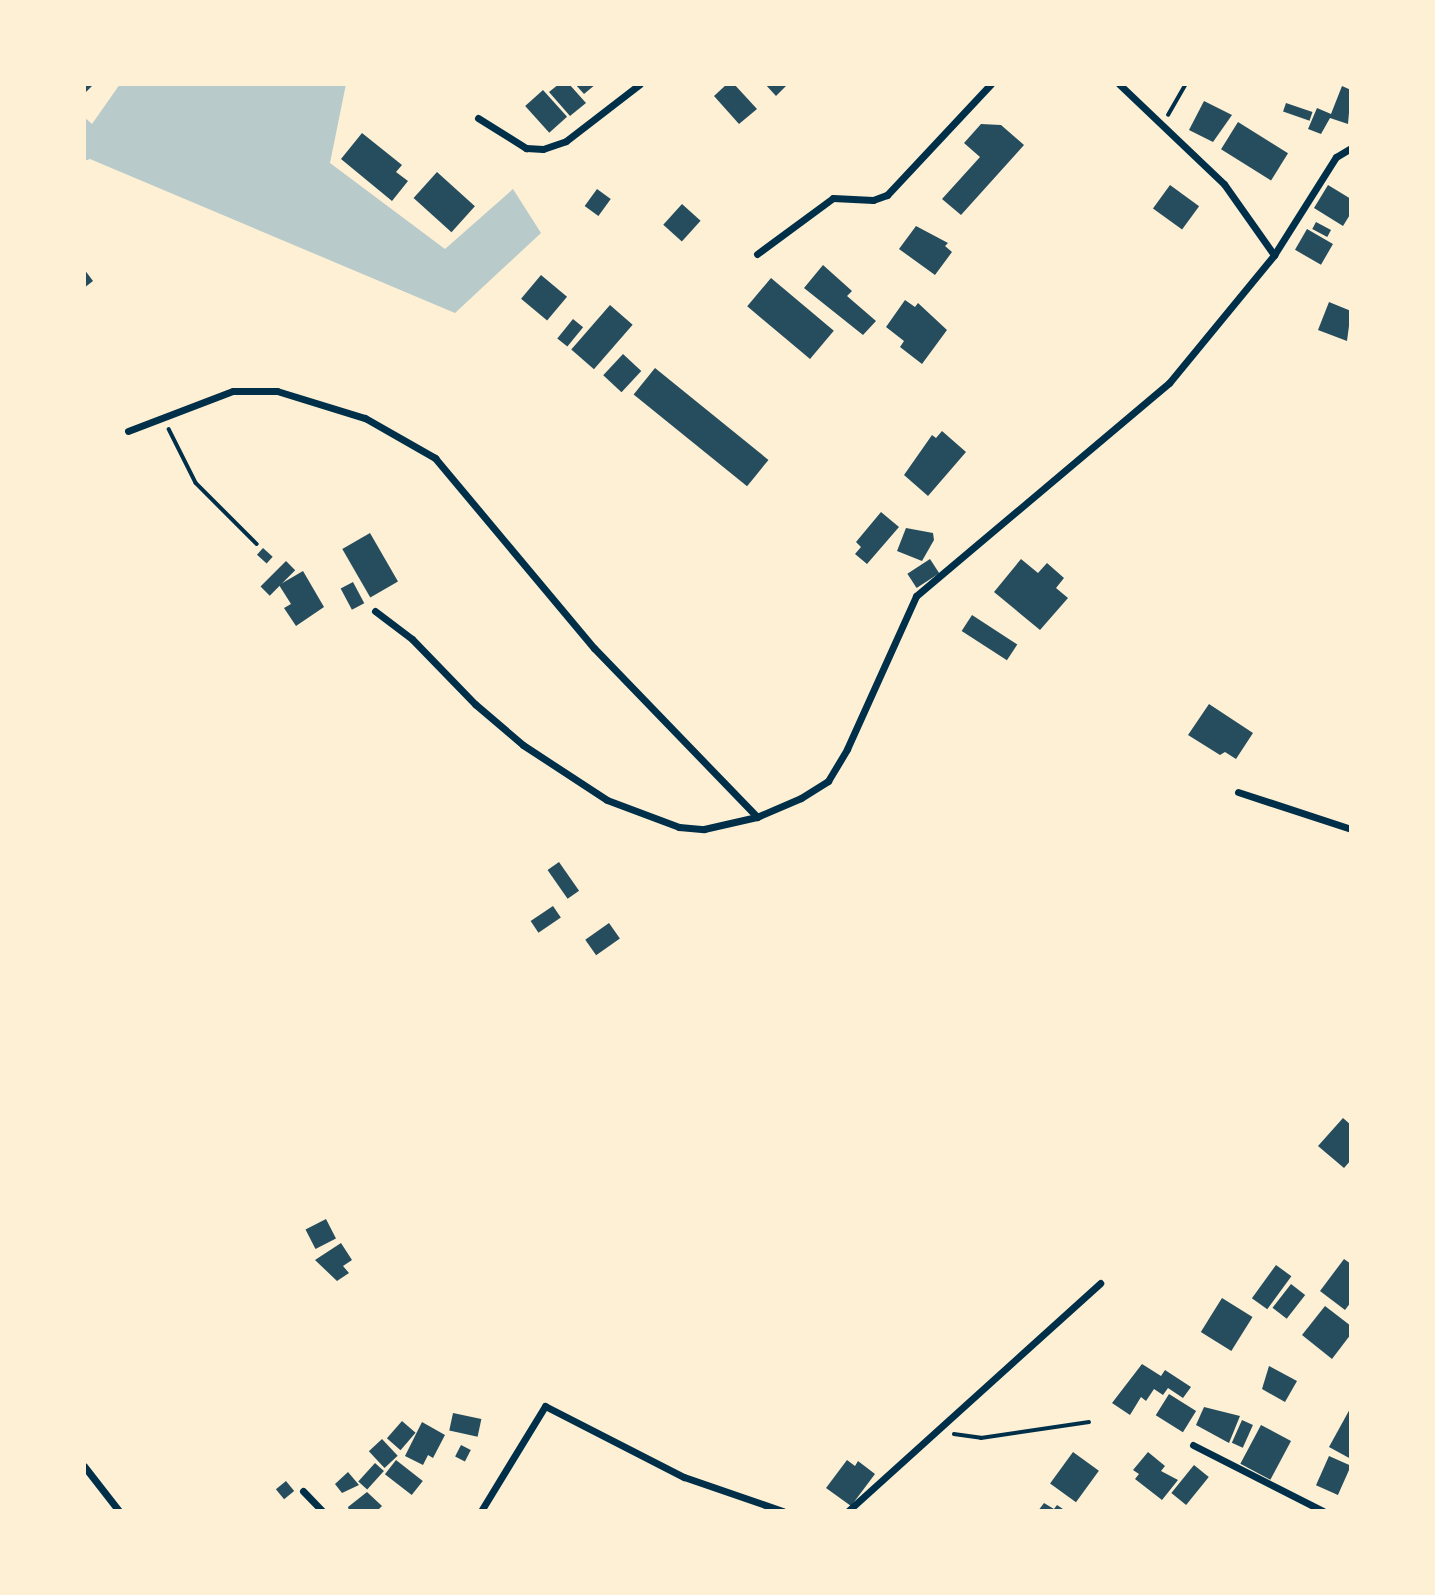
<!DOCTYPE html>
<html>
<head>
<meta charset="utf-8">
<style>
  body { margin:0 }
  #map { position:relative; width:1435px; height:1595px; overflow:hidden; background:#fdf0d5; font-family:"Work Sans",sans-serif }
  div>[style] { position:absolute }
  .green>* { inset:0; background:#b9caca }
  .building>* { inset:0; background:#264d5e; transform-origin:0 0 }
  .path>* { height:3.5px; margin:-1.75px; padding:0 1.75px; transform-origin:1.75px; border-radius:1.75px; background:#003049 }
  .minor>* { height:7px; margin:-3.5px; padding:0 3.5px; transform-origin:3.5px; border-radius:3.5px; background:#003049 }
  span { translate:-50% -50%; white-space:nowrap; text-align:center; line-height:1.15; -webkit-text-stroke:5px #fdf0d5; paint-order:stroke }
  .frame { position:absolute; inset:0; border:86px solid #fdf0d5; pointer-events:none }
</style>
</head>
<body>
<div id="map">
  <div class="green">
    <div style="clip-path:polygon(120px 84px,346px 84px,330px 163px,445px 249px,513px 189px,541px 233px,455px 313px,90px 159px,84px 161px,84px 117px,92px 124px)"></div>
  </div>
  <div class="building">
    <div style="clip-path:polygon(84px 84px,94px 84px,84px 94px)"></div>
    <div style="clip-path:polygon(559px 84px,569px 84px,586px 103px,570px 116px,549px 92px)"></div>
    <div style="clip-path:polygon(575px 84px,596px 84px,584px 94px)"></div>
    <div style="clip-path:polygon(727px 84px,734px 84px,757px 109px,739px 124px,714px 96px)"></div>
    <div style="clip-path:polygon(765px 84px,788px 84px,776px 96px)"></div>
    <div style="clip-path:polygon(1342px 86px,1351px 90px,1348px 124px,1330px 118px,1321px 134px,1308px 129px,1317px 108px,1331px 114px)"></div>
    <div style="left:543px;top:90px;width:36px;height:24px;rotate:48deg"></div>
    <div style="clip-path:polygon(1204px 101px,1232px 115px,1213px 142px,1189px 130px)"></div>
    <div style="left:1286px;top:103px;width:28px;height:9px;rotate:19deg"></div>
    <div style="left:1238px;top:122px;width:59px;height:32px;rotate:32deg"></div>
    <div style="clip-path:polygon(981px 124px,1001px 125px,1024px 145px,961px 215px,942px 199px,980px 157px,964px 143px)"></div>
    <div style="clip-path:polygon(362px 133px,402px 165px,396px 172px,408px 181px,392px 201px,341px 159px)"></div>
    <div style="left:437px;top:172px;width:51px;height:35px;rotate:42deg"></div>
    <div style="left:1170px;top:185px;width:36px;height:29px;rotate:36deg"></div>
    <div style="clip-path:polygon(1328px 185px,1351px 199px,1351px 213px,1343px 226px,1314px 208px)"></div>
    <div style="left:597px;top:189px;width:17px;height:21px;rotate:36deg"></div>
    <div style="left:682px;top:204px;width:25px;height:28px;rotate:42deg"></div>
    <div style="left:1316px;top:222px;width:17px;height:8px;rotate:28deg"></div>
    <div style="clip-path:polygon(916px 226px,948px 243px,945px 246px,952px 252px,935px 275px,899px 249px)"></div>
    <div style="left:1307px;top:229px;width:30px;height:24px;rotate:30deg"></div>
    <div style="clip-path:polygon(823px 265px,852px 291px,847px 296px,876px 321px,863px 335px,804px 288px)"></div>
    <div style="clip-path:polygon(84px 269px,93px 281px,84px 288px)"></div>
    <div style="left:541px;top:275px;width:34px;height:31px;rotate:40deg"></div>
    <div style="left:771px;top:278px;width:82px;height:37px;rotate:40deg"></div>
    <div style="clip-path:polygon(905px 300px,915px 307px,918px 303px,947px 330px,922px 364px,900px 347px,904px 341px,886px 327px)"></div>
    <div style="clip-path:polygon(1329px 302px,1351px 311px,1347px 341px,1318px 330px)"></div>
    <div style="left:610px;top:305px;width:30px;height:59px;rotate:41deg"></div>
    <div style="left:573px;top:319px;width:13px;height:25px;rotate:39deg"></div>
    <div style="left:623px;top:354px;width:25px;height:29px;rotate:43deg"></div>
    <div style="left:655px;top:368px;width:146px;height:34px;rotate:39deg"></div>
    <div style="clip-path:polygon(942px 431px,966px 452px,928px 496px,904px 475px,932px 435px,936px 438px)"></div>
    <div style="clip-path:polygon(881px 512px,899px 527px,867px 564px,855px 554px,861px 547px,856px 542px)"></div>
    <div style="clip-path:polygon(906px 528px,933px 533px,934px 540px,922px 561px,897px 551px)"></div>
    <div style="left:370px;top:533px;width:56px;height:32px;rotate:60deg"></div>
    <div style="left:263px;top:548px;width:13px;height:9px;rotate:42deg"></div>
    <div style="left:930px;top:559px;width:17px;height:27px;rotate:57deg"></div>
    <div style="clip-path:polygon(1021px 559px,1038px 573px,1047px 563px,1064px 578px,1056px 588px,1068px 598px,1040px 630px,994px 592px)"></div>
    <div style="left:286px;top:561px;width:13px;height:36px;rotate:45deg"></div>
    <div style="clip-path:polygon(303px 571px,324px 607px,296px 626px,284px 608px,291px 604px,279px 585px)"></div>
    <div style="left:353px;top:582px;width:24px;height:14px;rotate:62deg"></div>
    <div style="left:972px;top:615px;width:54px;height:19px;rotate:33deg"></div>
    <div style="clip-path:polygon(1209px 704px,1253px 733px,1236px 759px,1225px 752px,1220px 755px,1188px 735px)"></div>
    <div style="left:559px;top:862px;width:35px;height:14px;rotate:55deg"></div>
    <div style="left:553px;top:906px;width:14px;height:27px;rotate:56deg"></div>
    <div style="left:609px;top:923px;width:19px;height:29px;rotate:55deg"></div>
    <div style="clip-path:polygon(1343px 1118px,1351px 1125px,1351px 1160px,1344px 1168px,1318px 1146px)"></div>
    <div style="left:326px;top:1219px;width:22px;height:23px;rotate:63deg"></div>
    <div style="clip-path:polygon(341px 1243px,352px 1260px,343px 1266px,349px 1273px,337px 1281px,315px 1260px)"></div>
    <div style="clip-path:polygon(1344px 1259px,1351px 1264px,1351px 1302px,1345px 1310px,1320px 1291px)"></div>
    <div style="left:1276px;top:1265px;width:19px;height:41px;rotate:36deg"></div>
    <div style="left:1291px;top:1284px;width:18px;height:30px;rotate:38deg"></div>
    <div style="left:1222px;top:1298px;width:36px;height:40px;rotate:32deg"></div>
    <div style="clip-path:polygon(1325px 1306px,1351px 1326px,1351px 1334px,1332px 1359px,1302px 1335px)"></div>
    <div style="clip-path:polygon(1142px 1364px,1161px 1376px,1165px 1370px,1191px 1387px,1183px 1398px,1168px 1388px,1163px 1395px,1154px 1389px,1146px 1401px,1141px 1397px,1130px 1415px,1112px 1403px)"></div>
    <div style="clip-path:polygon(1269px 1366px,1297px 1381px,1285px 1402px,1262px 1389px)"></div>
    <div style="left:1169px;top:1394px;width:32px;height:25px;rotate:32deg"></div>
    <div style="clip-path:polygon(1204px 1407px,1240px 1416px,1229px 1443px,1196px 1425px)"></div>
    <div style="clip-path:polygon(1351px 1407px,1351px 1459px,1329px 1447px)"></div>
    <div style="left:453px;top:1413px;width:29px;height:18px;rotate:12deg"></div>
    <div style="left:1242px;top:1420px;width:12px;height:25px;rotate:24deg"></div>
    <div style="left:402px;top:1421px;width:18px;height:23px;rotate:41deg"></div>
    <div style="clip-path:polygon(422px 1422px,445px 1435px,433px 1458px,428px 1455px,423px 1465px,405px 1456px)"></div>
    <div style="left:1261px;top:1425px;width:34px;height:44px;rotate:28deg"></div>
    <div style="left:382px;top:1439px;width:23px;height:18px;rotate:47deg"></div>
    <div style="left:461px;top:1445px;width:11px;height:13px;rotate:27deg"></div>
    <div style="left:1073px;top:1452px;width:32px;height:39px;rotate:36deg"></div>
    <div style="clip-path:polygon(1148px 1452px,1165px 1466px,1161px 1471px,1178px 1480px,1162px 1500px,1135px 1479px,1139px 1474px,1133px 1470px)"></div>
    <div style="left:1329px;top:1456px;width:24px;height:32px;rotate:24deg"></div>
    <div style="left:396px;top:1460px;width:34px;height:18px;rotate:38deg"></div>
    <div style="clip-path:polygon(847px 1460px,855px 1466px,858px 1461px,875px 1474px,851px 1506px,826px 1488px)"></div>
    <div style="left:375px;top:1463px;width:12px;height:25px;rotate:42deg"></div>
    <div style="left:1194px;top:1465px;width:19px;height:36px;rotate:39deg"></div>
    <div style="clip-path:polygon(348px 1472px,359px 1485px,342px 1493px,335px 1484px)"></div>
    <div style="left:286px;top:1481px;width:13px;height:13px;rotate:51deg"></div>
    <div style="clip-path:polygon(367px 1492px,382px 1506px,377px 1511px,349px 1511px,348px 1507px)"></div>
    <div style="clip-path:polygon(1044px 1503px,1054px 1509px,1057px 1505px,1066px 1511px,1038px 1511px)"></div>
  </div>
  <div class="path">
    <div style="left:1168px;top:115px;width:36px;rotate:-60deg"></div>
    <div style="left:169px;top:429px;width:60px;rotate:63.4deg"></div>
    <div style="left:196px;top:483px;width:86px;rotate:45deg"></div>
    <div style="left:954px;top:1434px;width:27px;rotate:8deg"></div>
    <div style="left:981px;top:1438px;width:109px;rotate:-8.4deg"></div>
  </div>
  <div class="minor">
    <div style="left:1119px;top:84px;width:145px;rotate:43.6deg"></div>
    <div style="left:1224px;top:184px;width:87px;rotate:54.8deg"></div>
    <div style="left:478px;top:118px;width:57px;rotate:32deg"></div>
    <div style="left:526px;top:148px;width:17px;rotate:3deg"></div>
    <div style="left:543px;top:149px;width:24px;rotate:-19deg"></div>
    <div style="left:566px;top:141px;width:93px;rotate:-37.6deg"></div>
    <div style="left:757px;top:254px;width:94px;rotate:-36.4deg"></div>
    <div style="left:833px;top:198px;width:40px;rotate:2.9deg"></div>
    <div style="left:873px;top:200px;width:15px;rotate:-20deg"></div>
    <div style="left:887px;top:195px;width:152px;rotate:-46.9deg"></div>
    <div style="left:128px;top:431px;width:112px;rotate:-20.9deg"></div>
    <div style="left:233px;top:391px;width:44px"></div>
    <div style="left:277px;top:391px;width:92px;rotate:17.1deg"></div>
    <div style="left:365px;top:418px;width:81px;rotate:29.7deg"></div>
    <div style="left:435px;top:458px;width:248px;rotate:50.1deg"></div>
    <div style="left:594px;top:648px;width:235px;rotate:46deg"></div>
    <div style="left:375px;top:611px;width:46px;rotate:37.1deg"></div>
    <div style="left:412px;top:639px;width:91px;rotate:45.9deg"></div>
    <div style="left:475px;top:704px;width:63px;rotate:40.5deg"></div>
    <div style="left:523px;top:745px;width:100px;rotate:33.2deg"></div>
    <div style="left:607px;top:800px;width:77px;rotate:20.6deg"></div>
    <div style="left:679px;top:827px;width:25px;rotate:5deg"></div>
    <div style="left:704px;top:829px;width:54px;rotate:-12.8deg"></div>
    <div style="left:757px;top:817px;width:48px;rotate:-23.4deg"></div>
    <div style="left:801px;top:798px;width:32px;rotate:-32deg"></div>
    <div style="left:828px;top:781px;width:37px;rotate:-59deg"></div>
    <div style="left:847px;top:749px;width:168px;rotate:-65.7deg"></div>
    <div style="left:916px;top:596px;width:331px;rotate:-40.1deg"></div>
    <div style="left:1169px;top:383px;width:166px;rotate:-50.6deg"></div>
    <div style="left:1274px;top:255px;width:116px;rotate:-57.7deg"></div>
    <div style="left:1336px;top:157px;width:17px;rotate:-31deg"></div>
    <div style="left:1238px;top:792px;width:119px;rotate:18.1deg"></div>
    <div style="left:1193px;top:1445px;width:146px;rotate:26.9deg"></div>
    <div style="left:84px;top:1466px;width:57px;rotate:52.1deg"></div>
    <div style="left:303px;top:1491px;width:28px;rotate:46deg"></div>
    <div style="left:481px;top:1511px;width:123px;rotate:-58.6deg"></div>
    <div style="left:545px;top:1406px;width:156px;rotate:27.1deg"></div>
    <div style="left:684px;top:1477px;width:105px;rotate:19deg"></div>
    <div style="left:848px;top:1511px;width:340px;rotate:-42.1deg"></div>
  </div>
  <div class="frame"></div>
</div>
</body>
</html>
